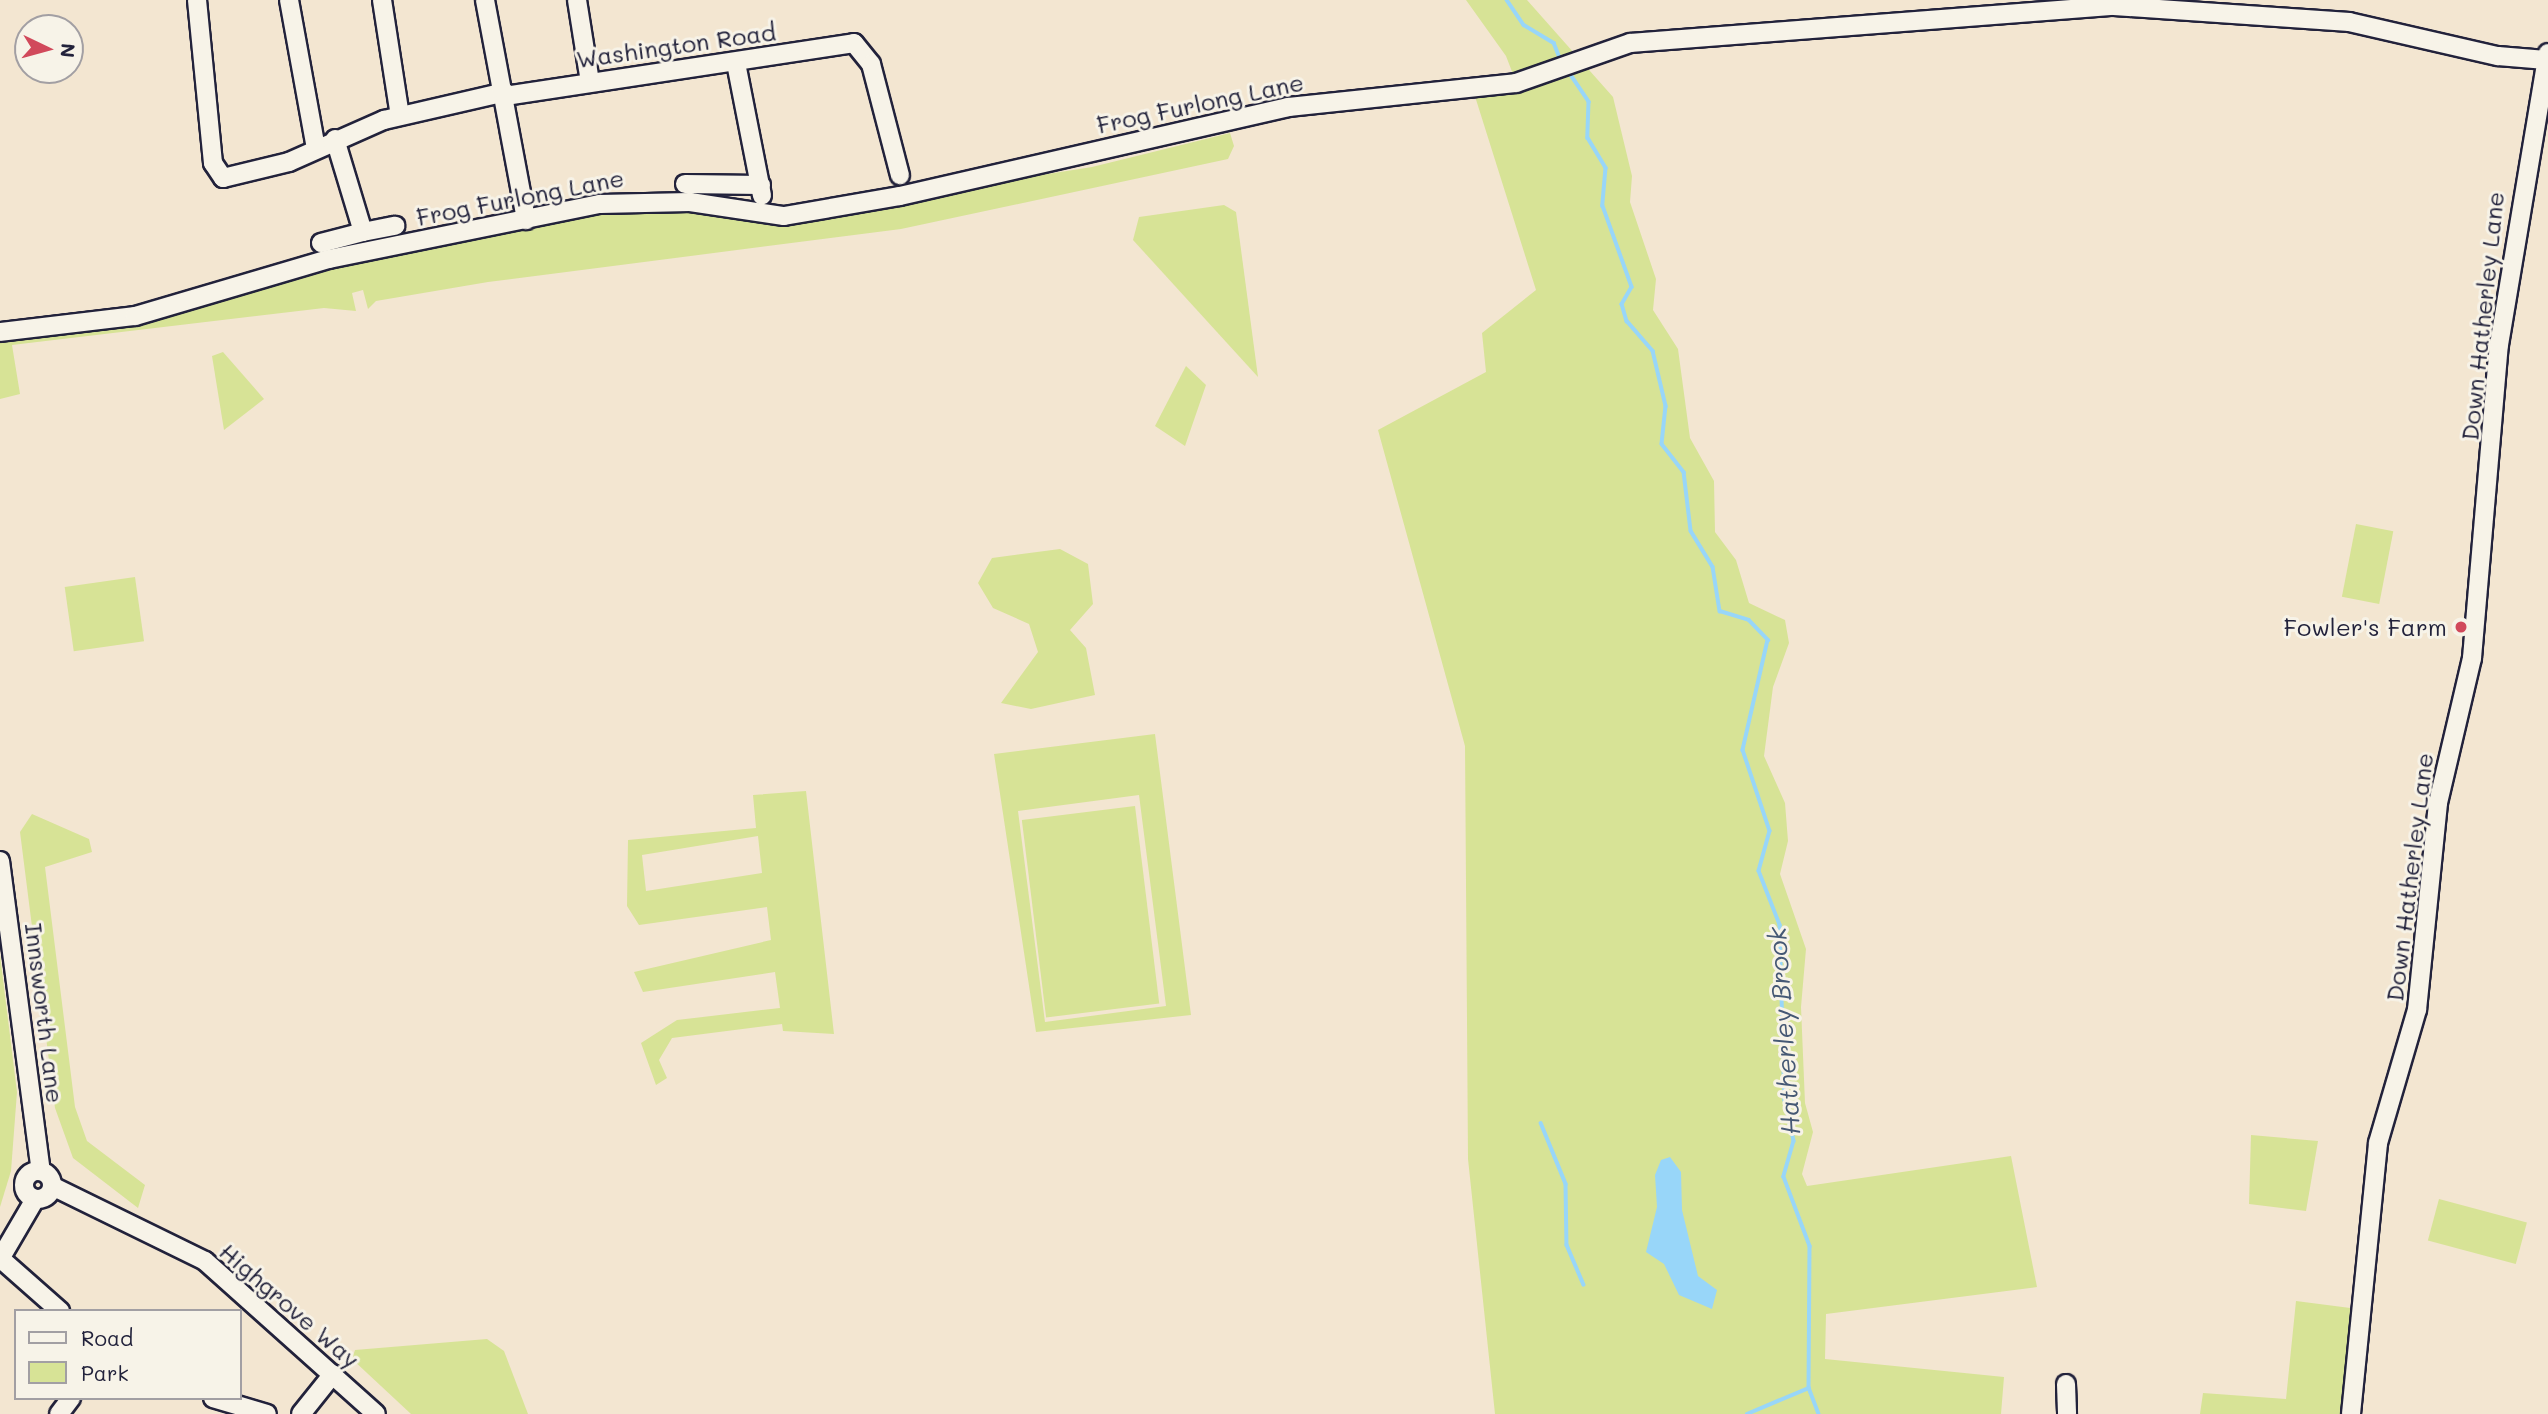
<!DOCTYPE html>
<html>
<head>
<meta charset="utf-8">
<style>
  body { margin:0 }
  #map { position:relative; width:2548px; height:1414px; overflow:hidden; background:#f3e6d1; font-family:Mali,sans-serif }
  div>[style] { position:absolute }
  .green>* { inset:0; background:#d7e396; transform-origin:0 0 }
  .water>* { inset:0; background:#98d6f9 }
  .stream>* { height:3.5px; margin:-1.75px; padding:0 1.75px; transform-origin:1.75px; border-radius:1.75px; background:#98d6f9 }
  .roads { filter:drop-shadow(2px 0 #22223b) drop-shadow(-2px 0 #22223b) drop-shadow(0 2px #22223b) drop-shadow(0 -2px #22223b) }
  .minor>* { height:18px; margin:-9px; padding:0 9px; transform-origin:9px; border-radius:9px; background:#f7f3e8 }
  .minor>.ring { margin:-9px; padding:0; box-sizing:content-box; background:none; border:18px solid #f7f3e8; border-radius:50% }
  .dots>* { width:19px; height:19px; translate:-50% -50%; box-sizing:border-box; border:4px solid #f7f3e8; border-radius:50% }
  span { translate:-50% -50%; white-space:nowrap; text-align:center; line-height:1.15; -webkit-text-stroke:6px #f7f3e8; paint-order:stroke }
  .street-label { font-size:24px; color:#22223b }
  .poi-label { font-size:24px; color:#22223b }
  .right { translate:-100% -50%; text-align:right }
  .water-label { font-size:26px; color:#455874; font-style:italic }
  .legend { position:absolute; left:14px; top:1309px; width:228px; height:91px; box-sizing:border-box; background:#f7f3e8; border:2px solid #a29fa3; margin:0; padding:9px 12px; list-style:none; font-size:21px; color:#22223b }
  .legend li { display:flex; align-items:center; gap:14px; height:35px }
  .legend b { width:35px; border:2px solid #a29fa3 }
  .north { position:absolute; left:14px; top:14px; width:70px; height:70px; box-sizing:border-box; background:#f7f3e8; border:2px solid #a29fa3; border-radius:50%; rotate:95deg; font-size:19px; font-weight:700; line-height:28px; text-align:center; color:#22223b }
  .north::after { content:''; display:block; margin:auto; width:24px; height:32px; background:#d1495b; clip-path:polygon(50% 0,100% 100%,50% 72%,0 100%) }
</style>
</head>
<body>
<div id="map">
  <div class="green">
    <div style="clip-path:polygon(1466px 0,1527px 0,1613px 97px,1632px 176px,1630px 202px,1656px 279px,1653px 310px,1678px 349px,1690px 438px,1714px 481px,1715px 532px,1736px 560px,1749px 603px,1785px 620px,1789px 643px,1773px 687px,1764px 756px,1785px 803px,1788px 841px,1780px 874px,1806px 949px,1801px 1007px,1805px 1103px,1813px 1132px,1802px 1174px,1807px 1186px,2011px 1156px,2037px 1287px,1826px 1314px,1825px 1359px,2004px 1377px,2001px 1414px,1495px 1414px,1468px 1159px,1465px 746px,1378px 430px,1486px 372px,1482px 333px,1536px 290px,1473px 90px,1516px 82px,1506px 56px)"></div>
    <div style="clip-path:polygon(1230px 133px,1234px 146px,1228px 159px,901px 229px,488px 282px,376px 301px,368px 309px,363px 290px,352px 293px,356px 311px,324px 308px,12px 345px,20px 394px,0 399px,0 332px,221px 292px,600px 204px,784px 216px,1092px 167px)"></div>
    <div style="clip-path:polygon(1224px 205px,1236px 212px,1258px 377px,1133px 240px,1139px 217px)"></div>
    <div style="clip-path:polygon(223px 352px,264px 399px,224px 430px,212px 356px)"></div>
    <div style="clip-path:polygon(1186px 366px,1206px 385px,1185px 446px,1155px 426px)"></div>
    <div style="left:2356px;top:524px;width:38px;height:74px;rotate:11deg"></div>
    <div style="clip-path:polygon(1060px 549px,1088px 564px,1093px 604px,1070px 630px,1086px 648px,1095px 695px,1031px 709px,1001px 703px,1038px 652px,1029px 624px,993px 608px,978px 583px,992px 558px)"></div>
    <div style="left:135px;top:577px;width:65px;height:71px;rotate:82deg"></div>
    <div style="clip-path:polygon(evenodd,1155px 734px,1191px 1015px,1036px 1032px,994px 754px,1155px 734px,1139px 795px,1166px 1006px,1045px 1022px,1018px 811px,1139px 795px)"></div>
    <div style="clip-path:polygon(evenodd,806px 791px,834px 1034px,783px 1031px,782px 1024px,672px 1038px,659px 1060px,667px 1078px,656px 1085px,641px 1043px,677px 1020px,780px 1008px,775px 972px,643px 992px,634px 972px,771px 940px,767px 907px,639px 925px,627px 906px,628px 840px,756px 828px,753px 795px,806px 791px,758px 836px,762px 873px,646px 891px,642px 855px,758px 836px)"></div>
    <div style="left:1135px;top:806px;width:199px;height:114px;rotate:83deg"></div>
    <div style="clip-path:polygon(32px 814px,89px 839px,92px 852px,45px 867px,75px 1107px,87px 1141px,145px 1185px,138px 1208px,73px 1158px,55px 1108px,20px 832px)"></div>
    <div style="clip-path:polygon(0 955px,17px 1092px,11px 1171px,0 1207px)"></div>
    <div style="clip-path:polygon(2251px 1135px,2318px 1141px,2306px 1211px,2249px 1204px)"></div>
    <div style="left:2439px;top:1199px;width:91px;height:43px;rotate:15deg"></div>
    <div style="clip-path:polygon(2296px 1301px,2358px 1309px,2351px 1414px,2200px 1414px,2203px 1393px,2286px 1399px)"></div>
    <div style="clip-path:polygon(487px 1339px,504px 1351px,528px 1414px,411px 1414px,352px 1359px,355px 1350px)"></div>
  </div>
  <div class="water">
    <div style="clip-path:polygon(1670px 1157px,1681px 1172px,1682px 1210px,1698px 1276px,1717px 1290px,1712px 1309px,1679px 1295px,1664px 1264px,1646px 1252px,1657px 1207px,1655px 1175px,1661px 1160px)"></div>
  </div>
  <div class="stream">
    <div style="left:1507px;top:0;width:30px;rotate:56deg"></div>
    <div style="left:1524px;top:25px;width:35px;rotate:31deg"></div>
    <div style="left:1554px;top:43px;width:18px;rotate:68deg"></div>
    <div style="left:1569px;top:72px;width:36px;rotate:56deg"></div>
    <div style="left:1589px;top:102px;width:36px;rotate:92deg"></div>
    <div style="left:1588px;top:138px;width:35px;rotate:59deg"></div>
    <div style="left:1606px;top:168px;width:38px;rotate:95deg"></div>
    <div style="left:1603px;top:206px;width:86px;rotate:70.3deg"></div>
    <div style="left:1632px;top:287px;width:20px;rotate:120deg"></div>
    <div style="left:1622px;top:304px;width:18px;rotate:74deg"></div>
    <div style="left:1627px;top:321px;width:40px;rotate:49deg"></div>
    <div style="left:1653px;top:351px;width:57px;rotate:76.7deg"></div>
    <div style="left:1666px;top:406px;width:38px;rotate:96deg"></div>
    <div style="left:1662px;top:444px;width:36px;rotate:52deg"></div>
    <div style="left:1684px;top:472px;width:59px;rotate:83.2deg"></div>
    <div style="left:1691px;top:531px;width:42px;rotate:58.6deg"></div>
    <div style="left:1713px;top:567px;width:45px;rotate:81deg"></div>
    <div style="left:1720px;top:611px;width:30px;rotate:17deg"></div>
    <div style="left:1749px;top:620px;width:28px;rotate:46deg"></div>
    <div style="left:1768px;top:640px;width:113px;rotate:102.8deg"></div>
    <div style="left:1743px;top:750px;width:85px;rotate:71.6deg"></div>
    <div style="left:1770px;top:831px;width:41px;rotate:105.4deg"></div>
    <div style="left:1759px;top:871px;width:58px;rotate:68.7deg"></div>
    <div style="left:1780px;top:925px;width:175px;rotate:88.4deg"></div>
    <div style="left:1785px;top:1100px;width:42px;rotate:77.6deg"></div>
    <div style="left:1794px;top:1141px;width:37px;rotate:106deg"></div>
    <div style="left:1784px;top:1177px;width:74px;rotate:69.4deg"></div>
    <div style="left:1810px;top:1246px;width:142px;rotate:90.4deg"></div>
    <div style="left:1809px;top:1388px;width:28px;rotate:69deg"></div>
    <div style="left:1541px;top:1123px;width:66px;rotate:67.7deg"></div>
    <div style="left:1566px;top:1184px;width:61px;rotate:89.1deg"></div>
    <div style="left:1567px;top:1245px;width:43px;rotate:67deg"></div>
    <div style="left:1747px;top:1414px;width:67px;rotate:-22.8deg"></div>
  </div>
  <div class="roads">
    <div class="minor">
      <div style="left:197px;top:0;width:164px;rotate:84.4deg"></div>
      <div style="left:213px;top:163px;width:18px;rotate:56deg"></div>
      <div style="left:223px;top:178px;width:68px;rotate:-13.6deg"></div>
      <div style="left:289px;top:162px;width:104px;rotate:-23.9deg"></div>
      <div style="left:384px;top:120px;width:124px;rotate:-13deg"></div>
      <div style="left:289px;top:0;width:150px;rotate:79.7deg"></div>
      <div style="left:382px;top:0;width:117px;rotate:81.2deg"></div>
      <div style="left:485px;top:0;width:224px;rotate:79.4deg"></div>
      <div style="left:577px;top:0;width:83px;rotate:81deg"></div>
      <div style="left:736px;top:63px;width:135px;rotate:78.9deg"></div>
      <div style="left:505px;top:96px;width:353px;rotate:-8.6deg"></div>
      <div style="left:854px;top:43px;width:27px;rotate:51deg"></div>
      <div style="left:871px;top:64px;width:115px;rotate:75.4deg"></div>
      <div style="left:685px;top:184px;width:76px;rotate:0.8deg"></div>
      <div style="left:363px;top:232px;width:33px;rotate:-11deg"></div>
      <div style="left:321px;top:243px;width:43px;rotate:-14.7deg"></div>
      <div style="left:363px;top:232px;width:97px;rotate:-106.8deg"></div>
      <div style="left:0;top:332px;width:136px;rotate:-6.8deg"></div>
      <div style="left:135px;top:316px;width:202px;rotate:-16.4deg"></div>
      <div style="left:329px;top:259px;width:277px;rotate:-11.5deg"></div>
      <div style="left:600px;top:204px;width:90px;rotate:-1.3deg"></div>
      <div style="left:690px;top:202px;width:95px;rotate:8.5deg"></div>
      <div style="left:784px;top:216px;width:118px;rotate:-9.8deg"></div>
      <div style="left:900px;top:196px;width:398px;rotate:-12.9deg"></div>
      <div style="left:1288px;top:107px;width:229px;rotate:-6deg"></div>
      <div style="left:1516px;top:83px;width:121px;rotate:-19.3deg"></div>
      <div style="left:1630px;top:43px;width:485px;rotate:-4.4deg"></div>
      <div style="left:2114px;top:6px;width:236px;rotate:3.9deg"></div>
      <div style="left:2349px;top:22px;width:153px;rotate:12.9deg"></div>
      <div style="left:2498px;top:56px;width:48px;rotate:4.8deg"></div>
      <div style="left:0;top:861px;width:313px;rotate:82.5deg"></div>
      <div class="ring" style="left:24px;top:1171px;width:10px;height:10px"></div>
      <div style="left:52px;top:1186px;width:170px;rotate:26.1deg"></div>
      <div style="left:205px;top:1261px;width:229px;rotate:41.8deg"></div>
      <div style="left:0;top:1259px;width:69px;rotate:-59.7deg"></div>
      <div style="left:1px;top:1259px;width:79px;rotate:41.4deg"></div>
      <div style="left:2066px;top:1384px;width:30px;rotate:88deg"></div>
      <div style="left:213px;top:1398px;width:56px;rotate:16.5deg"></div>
      <div style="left:59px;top:1414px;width:20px;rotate:-53deg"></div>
      <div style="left:301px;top:1414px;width:51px;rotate:-51.3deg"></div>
      <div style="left:2351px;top:1414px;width:272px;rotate:-84.3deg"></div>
      <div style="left:2378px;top:1143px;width:139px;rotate:-73.7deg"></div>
      <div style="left:2417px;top:1010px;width:208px;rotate:-84.2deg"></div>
      <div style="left:2438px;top:803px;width:149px;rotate:-76.8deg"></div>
      <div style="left:2472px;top:658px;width:314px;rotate:-85.1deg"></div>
      <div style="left:2499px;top:345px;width:296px;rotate:-80.5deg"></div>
    </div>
  </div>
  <div class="dots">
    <div style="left:2461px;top:627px;background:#d1495b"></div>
  </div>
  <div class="street-label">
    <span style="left:676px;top:45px;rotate:-8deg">Washington Road</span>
    <span style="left:1200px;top:103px;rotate:-12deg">Frog Furlong Lane</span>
    <span style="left:520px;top:197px;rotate:-11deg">Frog Furlong Lane</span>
    <span style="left:2482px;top:316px;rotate:-84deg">Down Hatherley Lane</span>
    <span style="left:2409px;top:877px;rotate:-83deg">Down Hatherley Lane</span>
    <span style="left:45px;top:1013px;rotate:83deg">Innsworth Lane</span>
    <span style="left:290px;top:1305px;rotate:41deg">Highgrove Way</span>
  </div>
  <div class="poi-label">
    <span class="right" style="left:2447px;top:627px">Fowler's Farm</span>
  </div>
  <div class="water-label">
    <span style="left:1784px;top:1031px;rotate:-94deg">Hatherley Brook</span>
  </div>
  <ul class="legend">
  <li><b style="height:9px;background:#f7f3e8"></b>Road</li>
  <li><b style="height:19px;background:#d7e396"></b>Park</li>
  </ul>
  <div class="north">N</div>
</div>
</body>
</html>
